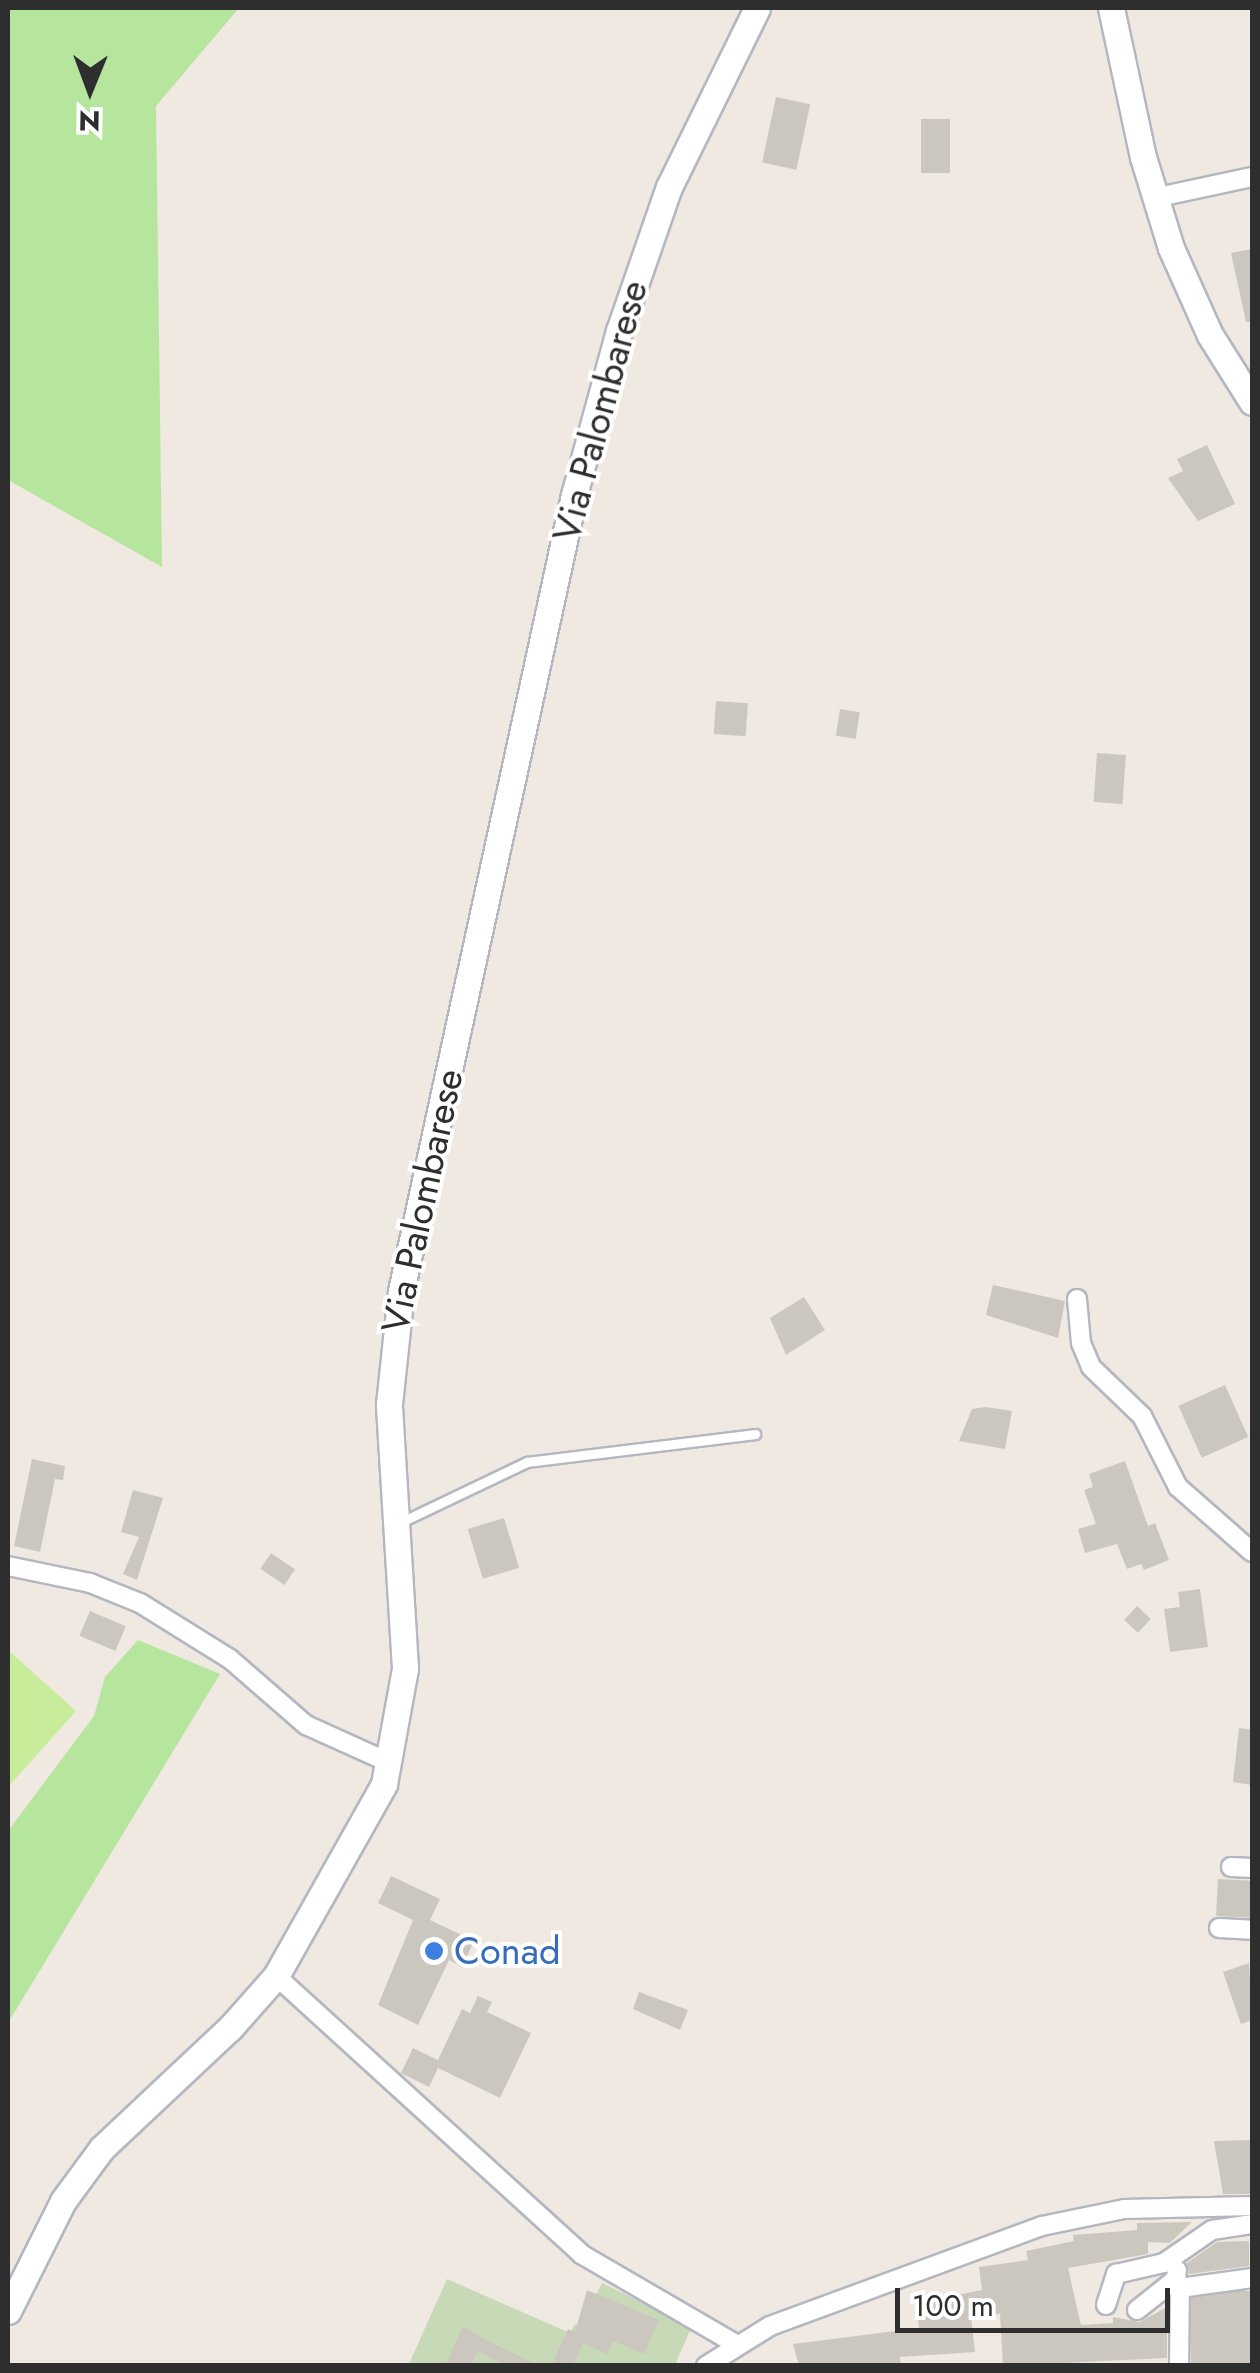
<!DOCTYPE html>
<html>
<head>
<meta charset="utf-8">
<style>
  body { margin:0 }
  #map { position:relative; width:1260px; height:2373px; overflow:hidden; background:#efe9e1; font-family:Jost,sans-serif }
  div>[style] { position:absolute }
  .green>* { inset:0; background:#b6e59e }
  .cemetery>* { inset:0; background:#c8d9b8 }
  .pitch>* { inset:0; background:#c9ec9a }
  .building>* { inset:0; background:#cbc7bf; transform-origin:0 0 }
  .roads { filter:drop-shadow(2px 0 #b4b7c1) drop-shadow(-2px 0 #b4b7c1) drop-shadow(0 2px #b4b7c1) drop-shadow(0 -2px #b4b7c1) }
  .lane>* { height:9px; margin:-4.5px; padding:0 4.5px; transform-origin:4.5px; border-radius:4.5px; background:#fff }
  .street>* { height:18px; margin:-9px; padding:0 9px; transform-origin:9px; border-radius:9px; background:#fff }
  .secondary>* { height:25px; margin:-12.5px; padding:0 12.5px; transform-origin:12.5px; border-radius:12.5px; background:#fff }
  .dots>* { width:28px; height:28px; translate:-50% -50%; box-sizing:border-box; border:5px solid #fff; border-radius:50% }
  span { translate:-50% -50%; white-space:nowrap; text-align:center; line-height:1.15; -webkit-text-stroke:8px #fff; paint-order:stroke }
  .street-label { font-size:38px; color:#2e2e2e }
  .shop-label { font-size:38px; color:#366cbe }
  .left { translate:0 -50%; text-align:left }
  .frame { position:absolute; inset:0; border:10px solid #2e2e2e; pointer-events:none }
  .north { position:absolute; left:40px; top:40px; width:100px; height:100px; -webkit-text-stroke:8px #fff; paint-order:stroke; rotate:181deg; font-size:28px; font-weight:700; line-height:40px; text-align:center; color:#2e2e2e }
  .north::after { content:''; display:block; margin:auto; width:35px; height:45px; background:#2e2e2e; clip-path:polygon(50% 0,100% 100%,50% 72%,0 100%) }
  .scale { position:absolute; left:895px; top:2288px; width:275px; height:45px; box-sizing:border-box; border:5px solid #2e2e2e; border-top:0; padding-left:12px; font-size:30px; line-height:35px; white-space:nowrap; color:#2e2e2e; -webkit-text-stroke:8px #fff; paint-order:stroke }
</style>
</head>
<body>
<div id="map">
  <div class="green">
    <div style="clip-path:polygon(8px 8px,239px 8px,156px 106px,162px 567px,8px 480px)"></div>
    <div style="clip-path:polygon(138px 1640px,220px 1674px,8px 2023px,8px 1831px,94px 1716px,105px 1677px)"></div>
  </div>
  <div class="cemetery">
    <div style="clip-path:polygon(447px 2279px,570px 2333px,575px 2324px,581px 2325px,602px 2283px,692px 2326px,675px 2365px,408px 2366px)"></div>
  </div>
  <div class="pitch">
    <div style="clip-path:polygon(8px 1650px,76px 1711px,8px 1787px)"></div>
  </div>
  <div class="building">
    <div style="left:776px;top:97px;width:35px;height:67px;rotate:12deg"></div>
    <div style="left:921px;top:119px;width:29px;height:54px"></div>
    <div style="clip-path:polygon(1252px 249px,1252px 322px,1246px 322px,1231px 253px)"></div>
    <div style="clip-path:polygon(1207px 445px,1235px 504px,1198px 521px,1168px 478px,1183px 471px,1177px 459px)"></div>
    <div style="left:716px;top:701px;width:32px;height:33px;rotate:4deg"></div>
    <div style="left:840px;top:709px;width:20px;height:27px;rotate:9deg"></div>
    <div style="left:1097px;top:753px;width:29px;height:49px;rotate:4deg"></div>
    <div style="clip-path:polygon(993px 1285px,1065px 1301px,1058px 1338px,986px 1315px)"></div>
    <div style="clip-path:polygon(804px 1297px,825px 1330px,786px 1355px,770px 1318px)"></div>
    <div style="left:1225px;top:1385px;width:57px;height:51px;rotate:66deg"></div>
    <div style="clip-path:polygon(986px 1407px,1012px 1411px,1005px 1449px,959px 1441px,972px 1409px)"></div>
    <div style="clip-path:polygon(32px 1459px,65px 1466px,63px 1480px,55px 1479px,40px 1552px,14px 1546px)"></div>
    <div style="clip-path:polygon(1125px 1461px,1148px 1526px,1155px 1523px,1169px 1560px,1144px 1570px,1141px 1564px,1127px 1569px,1117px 1544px,1085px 1553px,1078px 1529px,1096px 1524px,1084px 1490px,1093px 1487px,1089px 1474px)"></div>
    <div style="clip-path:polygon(133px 1490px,163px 1498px,137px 1580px,123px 1574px,139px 1537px,121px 1532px)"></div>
    <div style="left:504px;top:1518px;width:52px;height:38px;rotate:73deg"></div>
    <div style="left:271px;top:1553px;width:29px;height:19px;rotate:34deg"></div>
    <div style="clip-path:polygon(1200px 1589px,1208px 1647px,1170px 1652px,1164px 1609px,1180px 1607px,1178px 1592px)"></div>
    <div style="left:1137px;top:1606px;width:19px;height:19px;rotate:43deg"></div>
    <div style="left:90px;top:1611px;width:39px;height:27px;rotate:23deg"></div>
    <div style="clip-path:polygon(1239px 1728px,1252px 1730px,1252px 1785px,1233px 1782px)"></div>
    <div style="clip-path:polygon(391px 1876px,440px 1899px,430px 1920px,474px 1941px,462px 1967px,449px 1960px,418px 2025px,378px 2005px,413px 1920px,378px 1903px)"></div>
    <div style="left:1218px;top:1879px;width:34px;height:37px;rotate:3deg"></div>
    <div style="clip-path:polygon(1249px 1963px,1252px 2020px,1241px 2024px,1223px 1972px)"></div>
    <div style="clip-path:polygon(639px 1992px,688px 2010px,680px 2030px,633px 2009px)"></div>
    <div style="clip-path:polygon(478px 1996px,492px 2002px,487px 2012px,531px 2033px,500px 2098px,438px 2068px,429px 2087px,401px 2073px,413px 2048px,438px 2060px,462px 2009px,470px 2013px)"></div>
    <div style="clip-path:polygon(1252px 2140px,1252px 2194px,1223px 2194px,1214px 2141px)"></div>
    <div style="clip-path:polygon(1192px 2222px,1170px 2243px,1148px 2242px,1148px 2254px,1068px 2268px,1081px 2325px,1113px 2323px,1113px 2317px,1140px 2322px,1167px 2307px,1167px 2358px,1003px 2366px,1000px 2314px,971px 2317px,975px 2352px,900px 2357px,901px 2366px,799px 2366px,793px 2344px,919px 2328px,916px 2303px,982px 2290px,979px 2267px,1028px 2260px,1026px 2251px,1074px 2241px,1073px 2235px,1137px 2230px,1137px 2223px)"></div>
    <div style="clip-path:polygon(1249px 2241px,1249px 2266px,1189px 2274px,1187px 2263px,1217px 2242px)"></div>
    <div style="clip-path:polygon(587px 2290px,659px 2320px,644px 2354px,613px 2341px,607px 2354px,583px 2343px,573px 2366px,551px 2366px,568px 2329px,575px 2332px)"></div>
    <div style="left:1252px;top:2291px;width:75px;height:61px;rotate:90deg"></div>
    <div style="clip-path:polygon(463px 2326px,484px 2339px,539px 2366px,507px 2366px,477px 2351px,471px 2366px,445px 2366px)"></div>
  </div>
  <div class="roads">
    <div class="lane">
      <div style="left:399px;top:1523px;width:142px;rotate:-25.5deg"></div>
      <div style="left:527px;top:1462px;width:230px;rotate:-7deg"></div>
    </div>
    <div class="street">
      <div style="left:1154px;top:198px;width:100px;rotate:-12.1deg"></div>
      <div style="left:1077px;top:1299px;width:44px;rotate:84.8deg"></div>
      <div style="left:1081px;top:1343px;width:26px;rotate:67deg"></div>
      <div style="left:1091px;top:1367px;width:71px;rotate:43.9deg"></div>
      <div style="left:1142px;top:1416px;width:80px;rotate:63.1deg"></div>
      <div style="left:1178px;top:1487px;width:98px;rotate:41.3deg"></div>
      <div style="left:8px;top:1566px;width:84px;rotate:11.7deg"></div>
      <div style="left:90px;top:1583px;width:54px;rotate:21.8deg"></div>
      <div style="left:140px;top:1603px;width:106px;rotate:31.9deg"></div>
      <div style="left:230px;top:1659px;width:101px;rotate:41deg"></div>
      <div style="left:306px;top:1725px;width:92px;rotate:24.3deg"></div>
      <div style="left:1231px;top:1867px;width:21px;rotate:3deg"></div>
      <div style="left:1219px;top:1928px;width:33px;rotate:3deg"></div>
      <div style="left:276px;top:1976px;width:413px;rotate:42.3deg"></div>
      <div style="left:581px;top:2254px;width:177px;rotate:30.2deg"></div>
      <div style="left:1176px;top:2279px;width:10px;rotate:66deg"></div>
      <div style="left:1180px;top:2288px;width:73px;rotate:-7.9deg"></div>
      <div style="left:1106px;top:2305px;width:33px;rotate:-72deg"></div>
      <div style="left:1116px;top:2274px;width:49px;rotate:-12.9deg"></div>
      <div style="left:1164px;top:2263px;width:58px;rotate:-34.5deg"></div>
      <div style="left:1212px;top:2230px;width:40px;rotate:-8.5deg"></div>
      <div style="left:1137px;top:2310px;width:50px;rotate:-38.5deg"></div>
      <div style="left:1176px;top:2279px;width:9px;rotate:-84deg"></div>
      <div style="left:706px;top:2366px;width:75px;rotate:-32deg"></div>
      <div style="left:770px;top:2326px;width:290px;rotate:-20.2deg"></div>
      <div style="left:1042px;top:2226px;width:84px;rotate:-11.7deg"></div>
      <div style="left:1124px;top:2209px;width:128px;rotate:-1.3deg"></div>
      <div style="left:1179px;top:2366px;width:78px;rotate:-89.3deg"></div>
    </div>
    <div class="secondary">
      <div style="left:1111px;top:8px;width:152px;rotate:77.9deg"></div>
      <div style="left:1143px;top:157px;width:95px;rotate:72.9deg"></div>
      <div style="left:1171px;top:248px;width:95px;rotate:65.9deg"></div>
      <div style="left:1210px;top:335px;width:79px;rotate:57.9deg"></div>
      <div style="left:8px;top:2311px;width:123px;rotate:-63.4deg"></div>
      <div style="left:63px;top:2201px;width:66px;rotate:-53.7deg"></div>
      <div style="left:102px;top:2148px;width:175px;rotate:-43.2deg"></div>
      <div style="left:230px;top:2028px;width:69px;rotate:-48.5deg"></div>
      <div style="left:276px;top:1976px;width:220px;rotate:-60.6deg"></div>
      <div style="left:384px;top:1784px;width:118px;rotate:-79.7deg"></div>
      <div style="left:405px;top:1668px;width:264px;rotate:-93.5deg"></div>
      <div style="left:389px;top:1404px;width:114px;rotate:-83.9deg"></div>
      <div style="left:401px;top:1291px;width:815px;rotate:-77.74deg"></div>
      <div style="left:574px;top:495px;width:170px;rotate:-74.7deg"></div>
      <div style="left:619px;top:331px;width:152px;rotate:-70.9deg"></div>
      <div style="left:669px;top:187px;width:199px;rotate:-63.8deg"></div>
    </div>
  </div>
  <div class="dots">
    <div style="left:434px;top:1951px;background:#3f7fe0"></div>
  </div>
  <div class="street-label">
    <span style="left:600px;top:411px;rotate:-75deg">Via Palombarese</span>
    <span style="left:422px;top:1201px;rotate:-78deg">Via Palombarese</span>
  </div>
  <div class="shop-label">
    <span class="left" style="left:454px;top:1951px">Conad</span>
  </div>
  <div class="frame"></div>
  <div class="north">N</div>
  <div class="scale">100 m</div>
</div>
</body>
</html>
